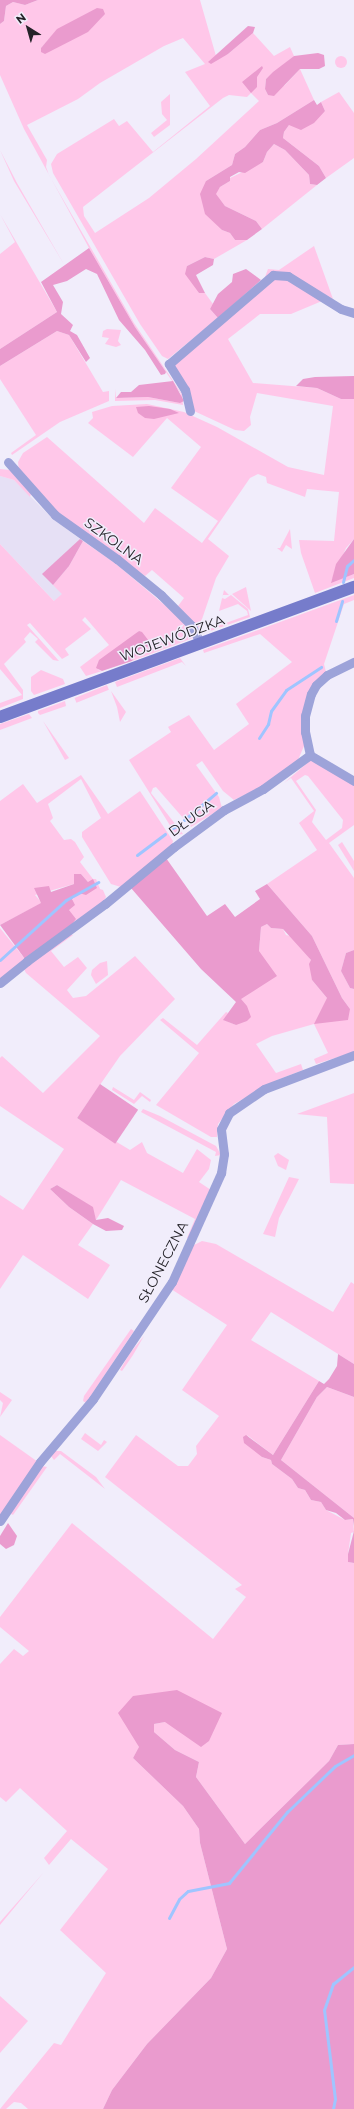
<!DOCTYPE html>
<html>
<head>
<meta charset="utf-8">
<style>
  body { margin:0 }
  #map { position:relative; width:354px; height:2109px; overflow:hidden; background:#f1edfb; font-family:Montserrat,sans-serif }
  div>[style] { position:absolute }
  .built>* { inset:0; background:#e6e0f5 }
  .green>* { inset:0; background:#ffc7e9; transform-origin:0 0 }
  .round { border-radius:50% }
  .forest>* { inset:0; background:#ea9bce; transform-origin:0 0 }
  .stream>* { height:3px; margin:-1.5px; padding:0 1.5px; transform-origin:1.5px; border-radius:1.5px; background:#9fc5ff }
  .street>* { height:9px; margin:-4.5px; padding:0 4.5px; transform-origin:4.5px; border-radius:4.5px; background:#9da3d9 }
  .secondary>* { height:12px; margin:-6px; padding:0 6px; transform-origin:6px; border-radius:6px; background:#767ccb }
  span { translate:-50% -50%; white-space:nowrap; text-align:center; line-height:1.15; -webkit-text-stroke:3px #f1edfb; paint-order:stroke }
  .street-label { font-size:14px; color:#252329 }
  .north { position:absolute; left:8px; top:8px; width:40px; height:40px; -webkit-text-stroke:3px #f1edfb; paint-order:stroke; rotate:323deg; font-size:11px; font-weight:700; line-height:16px; text-align:center; color:#252329 }
  .north::after { content:''; display:block; margin:auto; width:14px; height:18px; background:#252329; clip-path:polygon(50% 0,100% 100%,50% 72%,0 100%) }
</style>
</head>
<body>
<div id="map">
  <div class="built">
    <div style="clip-path:polygon(0 476px,14px 480px,53px 519px,83px 541px,69px 566px,102px 597px,77px 625px,0 544px)"></div>
  </div>
  <div class="green">
    <div style="clip-path:polygon(evenodd,38px 0,200px 0,216px 56px,209px 62px,228px 54px,253px 33px,274px 56px,290px 47px,294px 56px,266px 79px,265px 89px,268px 95px,285px 85px,300px 69px,314px 100px,277px 123px,260px 130px,245px 147px,235px 154px,232px 165px,206px 181px,222px 230px,230px 233px,235px 240px,247px 240px,214px 259px,205px 257px,187px 266px,199px 293px,205px 293px,213px 304px,210px 309px,218px 318px,168px 359px,162px 356px,140px 324px,53px 173px,51px 164px,57px 154px,114px 119px,119px 126px,127px 121px,153px 152px,210px 106px,185px 72px,205px 64px,183px 38px,164px 46px,100px 83px,78px 99px,27px 125px,47px 160px,46px 167px,49px 175px,134px 323px,182px 394px,183px 405px,155px 400px,115px 401px,115px 389px,116px 398px,148px 397px,180px 403px,181px 394px,135px 327px,89px 248px,24px 129px,0 75px,0 24px,4px 21px,6px 6px,13px 2px,25px 5px,38px 0,88px 32px,79px 34px,41px 48px,50px 38px,88px 32px,38px 0,251px 93px,259px 101px,196px 159px,149px 198px,95px 233px,84px 216px,83px 207px,223px 98px,229px 95px,247px 97px,251px 93px)"></div>
    <div class="round" style="left:335px;top:56px;width:12px;height:12px"></div>
    <div style="clip-path:polygon(339px 92px,354px 113px,354px 158px,326px 178px,319px 166px,283px 138px,284px 132px,289px 125px,325px 111px,321px 102px)"></div>
    <div style="clip-path:polygon(170px 94px,170px 125px,154px 137px,151px 133px,167px 120px,162px 114px,161px 102px)"></div>
    <div style="clip-path:polygon(274px 144px,285px 150px,309px 175px,310px 184px,317px 185px,262px 229px,256px 221px,225px 206px,215px 194px,220px 187px,230px 181px,230px 178px,263px 162px,267px 152px)"></div>
    <div style="clip-path:polygon(0 150px,17px 183px,65px 266px,14px 181px)"></div>
    <div style="clip-path:polygon(0 214px,57px 312px,0 349px,0 254px,15px 242px)"></div>
    <div style="clip-path:polygon(314px 246px,333px 299px,290px 274px,265px 277px,268px 269px,279px 270px)"></div>
    <div style="clip-path:polygon(283px 277px,322px 301px,291px 314px,260px 314px,228px 339px,253px 383px,317px 388px,341px 399px,354px 399px,354px 539px,346px 548px,331px 582px,354px 574px,354px 578px,315px 593px,301px 553px,299px 540px,334px 541px,339px 492px,307px 489px,305px 497px,267px 483px,266px 477px,258px 474px,250px 478px,208px 539px,229px 556px,216px 578px,199px 628px,178px 606px,184px 598px,152px 570px,145px 576px,59px 514px,19px 470px,18px 462px,23px 453px,47px 437px,144px 523px,155px 508px,202px 543px,218px 521px,171px 488px,201px 447px,167px 418px,133px 457px,88px 423px,93px 418px,92px 412px,112px 406px,147px 404px,184px 412px,217px 427px,288px 467px,324px 475px,333px 406px,257px 393px,250px 417px,251px 425px,244px 431px,235px 430px,194px 411px,171px 365px,268px 281px)"></div>
    <div style="clip-path:polygon(107px 329px,121px 330px,118px 341px,121px 345px,116px 347px,105px 344px,109px 338px,102px 337px,103px 331px)"></div>
    <div style="clip-path:polygon(57px 331px,69px 335px,103px 392px,109px 391px,109px 401px,60px 422px,12px 455px,11px 453px,36px 435px,0 379px,0 366px)"></div>
    <div style="clip-path:polygon(0 469px,10px 470px,31px 494px,30px 497px,14px 480px,0 476px)"></div>
    <div style="clip-path:polygon(290px 529px,292px 549px,286px 545px,282px 552px,277px 548px,280px 548px)"></div>
    <div style="clip-path:polygon(83px 541px,115px 563px,187px 624px,193px 638px,132px 661px,134px 655px,145px 647px,139px 631px,98px 670px,102px 671px,86px 676px,80px 667px,109px 645px,85px 617px,82px 620px,91px 629px,65px 649px,69px 655px,62px 659px,30px 623px,27px 625px,59px 661px,53px 660px,35px 642px,38px 639px,30px 632px,24px 639px,26px 642px,4px 664px,23px 690px,23px 699px,0 708px,0 703px,22px 695px,0 669px,0 544px,54px 601px,62px 594px,53px 585px,69px 566px)"></div>
    <div style="clip-path:polygon(246px 587px,251px 611px,232px 594px)"></div>
    <div style="clip-path:polygon(224px 590px,229px 595px,223px 595px,222px 598px,225px 599px,231px 595px,248px 609px,250px 617px,202px 634px,201px 632px,248px 615px,247px 611px,238px 604px,219px 611px)"></div>
    <div style="clip-path:polygon(354px 595px,354px 600px,344px 604px,324px 664px,326px 672px,312px 690px,304px 746px,298px 760px,261px 787px,234px 800px,223px 791px,202px 761px,196px 765px,219px 797px,222px 808px,191px 827px,156px 787px,153px 788px,151px 793px,183px 834px,176px 835px,129px 760px,171px 732px,168px 727px,189px 715px,214px 750px,249px 724px,236px 704px,292px 662px,260px 634px,204px 653px,203px 650px)"></div>
    <div style="clip-path:polygon(180px 658px,186px 666px,182px 662px,117px 687px,115px 682px)"></div>
    <div style="clip-path:polygon(41px 670px,63px 679px,65px 684px,34px 695px,31px 691px,31px 677px)"></div>
    <div style="left:107px;top:685px;width:5px;height:35px;rotate:68deg"></div>
    <div style="clip-path:polygon(111px 691px,126px 712px,120px 722px,117px 707px)"></div>
    <div style="clip-path:polygon(65px 701px,66px 706px,40px 715px,38px 713px,38px 711px)"></div>
    <div style="clip-path:polygon(29px 714px,32px 718px,0 730px,0 724px)"></div>
    <div style="clip-path:polygon(43px 721px,62px 748px,69px 758px,65px 760px)"></div>
    <div style="clip-path:polygon(evenodd,312px 759px,354px 784px,354px 825px,329px 843px,354px 878px,354px 950px,346px 953px,341px 971px,350px 988px,354px 989px,354px 1052px,316px 1064px,314px 1059px,328px 1053px,314px 1024px,272px 1036px,256px 1044px,276px 1073px,301px 1064px,303px 1070px,277px 1080px,234px 1104px,218px 1124px,217px 1137px,211px 1137px,156px 1105px,199px 1053px,160px 1020px,163px 1018px,197px 1045px,226px 1012px,228px 1013px,224px 1020px,236px 1025px,240px 999px,259px 951px,261px 927px,267px 924px,271px 928px,283px 929px,286px 935px,294px 937px,311px 960px,312px 980px,327px 998px,350px 1009px,342px 998px,312px 936px,267px 884px,317px 850px,299px 823px,314px 811px,291px 778px,284px 783px,312px 759px,305px 775px,308px 776px,343px 820px,342px 828px,326px 840px,312px 822px,316px 810px,296px 781px,305px 775px)"></div>
    <div style="clip-path:polygon(81px 775px,108px 814px,140px 791px,173px 841px,171px 847px,121px 887px,111px 884px,82px 837px,82px 832px,101px 818px,81px 779px,48px 804px,53px 818px,50px 821px,64px 840px,71px 839px,75px 842px,84px 857px,80px 862px,93px 879px,96px 879px,100px 889px,103px 890px,106px 897px,103px 902px,66px 930px,71px 914px,69px 910px,72px 900px,88px 882px,81px 874px,74px 874px,74px 884px,35px 895px,42px 903px,0 925px,0 801px,23px 784px,37px 803px)"></div>
    <div style="clip-path:polygon(342px 842px,354px 861px,354px 871px,338px 845px)"></div>
    <div style="clip-path:polygon(0 928px,25px 959px,0 980px)"></div>
    <div style="clip-path:polygon(69px 934px,73px 935px,51px 951px,64px 967px,78px 957px,87px 968px,67px 990px,73px 998px,86px 996px,135px 956px,175px 999px,120px 1056px,77px 1118px,130px 1150px,142px 1142px,147px 1153px,183px 1173px,197px 1149px,211px 1160px,209px 1169px,199px 1182px,211px 1190px,189px 1239px,187px 1238px,195px 1219px,121px 1180px,96px 1220px,92px 1207px,57px 1185px,50px 1189px,69px 1207px,93px 1224px,78px 1245px,110px 1265px,88px 1299px,23px 1255px,0 1289px,0 1195px,23px 1210px,64px 1149px,0 1106px,0 1058px,2px 1056px,43px 1093px,100px 1036px,26px 973px,23px 967px)"></div>
    <div style="clip-path:polygon(107px 961px,108px 975px,96px 984px,91px 975px,92px 970px,100px 963px)"></div>
    <div style="clip-path:polygon(113px 1087px,134px 1100px,140px 1092px,151px 1100px,150px 1102px,142px 1096px,134px 1104px,112px 1090px)"></div>
    <div style="clip-path:polygon(354px 1093px,354px 1184px,330px 1183px,327px 1117px,297px 1114px)"></div>
    <div style="clip-path:polygon(143px 1109px,160px 1116px,216px 1146px,221px 1155px,215px 1156px,216px 1152px,141px 1112px)"></div>
    <div style="clip-path:polygon(278px 1153px,289px 1160px,286px 1170px,278px 1166px,274px 1156px)"></div>
    <div style="clip-path:polygon(289px 1177px,299px 1179px,279px 1218px,275px 1237px,263px 1234px)"></div>
    <div style="clip-path:polygon(202px 1241px,216px 1244px,333px 1312px,351px 1282px,354px 1284px,354px 1364px,271px 1312px,251px 1340px,319px 1381px,273px 1455px,247px 1435px,262px 1457px,271px 1460px,272px 1464px,292px 1479px,298px 1488px,305px 1490px,311px 1500px,321px 1502px,326px 1510px,345px 1520px,353px 1519px,354px 1532px,351px 1533px,348px 1554px,348px 1562px,354px 1563px,354px 1744px,338px 1745px,329px 1761px,245px 1844px,196px 1777px,199px 1762px,175px 1750px,154px 1732px,154px 1724px,165px 1722px,133px 1696px,139px 1748px,133px 1758px,183px 1806px,199px 1829px,200px 1843px,227px 1949px,211px 1978px,147px 2044px,112px 2090px,103px 2109px,28px 2109px,21px 2103px,14px 2102px,6px 2109px,0 2109px,54px 2043px,61px 2045px,106px 1973px,60px 1930px,108px 1869px,71px 1839px,49px 1865px,44px 1858px,67px 1831px,20px 1788px,6px 1802px,0 1797px,0 1664px,14px 1649px,23px 1656px,29px 1651px,0 1627px,0 1617px,72px 1523px,213px 1639px,246px 1597px,235px 1589px,242px 1585px,105px 1477px,136px 1435px,178px 1466px,188px 1466px,197px 1454px,196px 1446px,219px 1416px,182px 1390px,227px 1325px,171px 1289px,192px 1246px)"></div>
    <div style="clip-path:polygon(131px 1329px,134px 1331px,86px 1403px,83px 1401px,84px 1396px)"></div>
    <div style="clip-path:polygon(144px 1336px,133px 1355px,122px 1371px,120px 1370px,130px 1353px)"></div>
    <div style="clip-path:polygon(327px 1387px,354px 1397px,354px 1518px,281px 1460px,317px 1397px)"></div>
    <div style="clip-path:polygon(0 1392px,12px 1400px,0 1417px,3px 1403px,0 1400px)"></div>
    <div style="clip-path:polygon(85px 1433px,101px 1445px,104px 1440px,107px 1442px,98px 1451px,81px 1439px)"></div>
    <div style="clip-path:polygon(0 1435px,38px 1462px,0 1516px)"></div>
    <div style="clip-path:polygon(55px 1451px,61px 1451px,96px 1477px,105px 1489px,60px 1454px,54px 1460px,51px 1456px)"></div>
    <div style="clip-path:polygon(42px 1466px,47px 1467px,13px 1515px,11px 1514px,10px 1512px)"></div>
    <div style="clip-path:polygon(44px 1872px,24px 1896px,0 1925px,0 1922px)"></div>
    <div style="clip-path:polygon(0 1996px,28px 2021px,0 2053px)"></div>
  </div>
  <div class="forest">
    <div style="clip-path:polygon(0 0,38px 0,25px 5px,13px 2px,6px 6px,4px 21px,0 24px)"></div>
    <div style="clip-path:polygon(97px 8px,103px 9px,105px 14px,88px 32px,45px 54px,41px 52px,41px 48px,57px 29px)"></div>
    <div style="clip-path:polygon(248px 26px,255px 27px,253px 33px,228px 54px,211px 64px,208px 62px)"></div>
    <div style="clip-path:polygon(318px 53px,324px 55px,325px 66px,319px 69px,300px 69px,274px 96px,268px 95px,265px 89px,266px 79px,273px 72px,294px 56px)"></div>
    <div style="clip-path:polygon(262px 66px,263px 68px,257px 77px,257px 87px,251px 93px,242px 82px)"></div>
    <div style="clip-path:polygon(314px 100px,317px 105px,321px 102px,325px 111px,314px 123px,301px 130px,289px 125px,284px 132px,283px 138px,319px 166px,326px 178px,317px 185px,310px 184px,309px 175px,285px 150px,274px 144px,267px 152px,263px 162px,245px 173px,239px 172px,230px 177px,230px 181px,220px 187px,216px 194px,225px 206px,256px 221px,262px 229px,247px 240px,235px 240px,230px 233px,222px 230px,205px 214px,200px 194px,206px 181px,232px 165px,235px 154px,245px 147px,260px 130px,277px 123px)"></div>
    <div style="clip-path:polygon(89px 248px,135px 327px,166px 372px,165px 374px,161px 375px,145px 350px,119px 320px,97px 274px,86px 269px,67px 281px,53px 285px,63px 302px,61px 314px,73px 325px,70px 331px,77px 335px,90px 358px,86px 362px,69px 335px,57px 331px,0 366px,0 349px,57px 312px,41px 282px)"></div>
    <div style="clip-path:polygon(205px 257px,214px 259px,213px 265px,196px 275px,205px 293px,199px 293px,185px 274px,187px 266px)"></div>
    <div style="clip-path:polygon(246px 269px,261px 280px,218px 318px,210px 309px,218px 294px,232px 282px,233px 274px)"></div>
    <div style="clip-path:polygon(354px 376px,354px 399px,341px 399px,317px 388px,296px 386px,303px 379px,315px 377px)"></div>
    <div style="clip-path:polygon(173px 381px,184px 401px,180px 403px,148px 397px,116px 398px,121px 392px,131px 392px,139px 385px)"></div>
    <div style="clip-path:polygon(149px 406px,170px 409px,179px 413px,154px 419px,145px 418px,138px 413px,136px 407px)"></div>
    <div style="clip-path:polygon(80px 539px,83px 541px,69px 566px,53px 585px,42px 574px)"></div>
    <div style="clip-path:polygon(354px 539px,354px 574px,331px 583px,336px 564px)"></div>
    <div style="clip-path:polygon(139px 631px,142px 632px,152px 645px,140px 649px,132px 661px,102px 671px,96px 668px,99px 660px)"></div>
    <div style="clip-path:polygon(166px 858px,207px 916px,225px 904px,235px 917px,260px 899px,255px 891px,267px 884px,312px 936px,342px 998px,350px 1009px,348px 1020px,314px 1024px,327px 998px,312px 980px,309px 964px,311px 960px,283px 929px,271px 928px,267px 924px,261px 927px,259px 951px,277px 976px,241px 999px,247px 1006px,251px 1017px,247px 1021px,236px 1025px,223px 1020px,236px 1002px,201px 969px,131px 888px)"></div>
    <div style="clip-path:polygon(74px 874px,81px 874px,88px 882px,93px 879px,97px 888px,86px 895px,79px 893px,72px 899px,75px 905px,69px 910px,76px 919px,72px 924px,25px 959px,0 925px,41px 903px,34px 888px,49px 886px,51px 892px,74px 884px)"></div>
    <div style="clip-path:polygon(354px 950px,354px 989px,350px 988px,341px 971px,346px 953px)"></div>
    <div style="left:100px;top:1084px;width:46px;height:41px;rotate:34deg"></div>
    <div style="clip-path:polygon(57px 1185px,93px 1207px,96px 1220px,108px 1218px,124px 1226px,122px 1230px,106px 1231px,93px 1224px,69px 1207px,50px 1189px)"></div>
    <div style="clip-path:polygon(338px 1354px,354px 1364px,354px 1397px,327px 1387px,317px 1397px,281px 1460px,354px 1518px,354px 1526px,353px 1519px,345px 1520px,336px 1513px,326px 1510px,321px 1502px,311px 1500px,305px 1490px,298px 1488px,292px 1479px,272px 1464px,271px 1460px,262px 1457px,244px 1443px,243px 1437px,246px 1435px,273px 1455px,319px 1381px,324px 1384px,329px 1379px,337px 1366px)"></div>
    <div style="clip-path:polygon(8px 1523px,17px 1536px,14px 1545px,6px 1549px,0 1544px,0 1536px)"></div>
    <div style="clip-path:polygon(354px 1531px,354px 1563px,348px 1562px,348px 1554px)"></div>
    <div style="clip-path:polygon(177px 1690px,222px 1713px,209px 1741px,201px 1747px,165px 1722px,154px 1724px,154px 1732px,175px 1750px,199px 1762px,196px 1777px,245px 1844px,329px 1761px,338px 1745px,354px 1744px,354px 2109px,103px 2109px,112px 2090px,147px 2044px,211px 1978px,227px 1949px,200px 1843px,199px 1829px,183px 1806px,133px 1758px,139px 1747px,118px 1713px,133px 1696px)"></div>
  </div>
  <div class="stream">
    <div style="left:343px;top:582px;width:16px;rotate:-76deg"></div>
    <div style="left:347px;top:566px;width:9px;rotate:-41deg"></div>
    <div style="left:336px;top:621px;width:21px;rotate:-73deg"></div>
    <div style="left:259px;top:738px;width:17px;rotate:-57deg"></div>
    <div style="left:268px;top:724px;width:13px;rotate:-77deg"></div>
    <div style="left:271px;top:711px;width:26px;rotate:-54deg"></div>
    <div style="left:286px;top:690px;width:42px;rotate:-33.3deg"></div>
    <div style="left:184px;top:820px;width:42px;rotate:-40.2deg"></div>
    <div style="left:173px;top:828px;width:4px;rotate:-27deg"></div>
    <div style="left:137px;top:855px;width:35px;rotate:-37deg"></div>
    <div style="left:0;top:960px;width:89px;rotate:-42.3deg"></div>
    <div style="left:66px;top:900px;width:37px;rotate:-29deg"></div>
    <div style="left:169px;top:1918px;width:21px;rotate:-62deg"></div>
    <div style="left:179px;top:1899px;width:12px;rotate:-42deg"></div>
    <div style="left:188px;top:1891px;width:42px;rotate:-11deg"></div>
    <div style="left:229px;top:1883px;width:92px;rotate:-50.8deg"></div>
    <div style="left:287px;top:1812px;width:66px;rotate:-43.8deg"></div>
    <div style="left:335px;top:1766px;width:22px;rotate:-30deg"></div>
    <div style="left:333px;top:2109px;width:10px;rotate:-79deg"></div>
    <div style="left:335px;top:2099px;width:90px;rotate:-97deg"></div>
    <div style="left:324px;top:2010px;width:28px;rotate:-71deg"></div>
    <div style="left:333px;top:1984px;width:27px;rotate:-39deg"></div>
  </div>
  <div class="street">
    <div style="left:190px;top:411px;width:22px;rotate:-103deg"></div>
    <div style="left:185px;top:390px;width:31px;rotate:-122deg"></div>
    <div style="left:169px;top:364px;width:137px;rotate:-40.6deg"></div>
    <div style="left:273px;top:275px;width:15px;rotate:4deg"></div>
    <div style="left:288px;top:276px;width:62px;rotate:31.9deg"></div>
    <div style="left:341px;top:309px;width:14px;rotate:17deg"></div>
    <div style="left:8px;top:462px;width:71px;rotate:48.4deg"></div>
    <div style="left:55px;top:515px;width:76px;rotate:35.4deg"></div>
    <div style="left:117px;top:559px;width:57px;rotate:39.3deg"></div>
    <div style="left:161px;top:595px;width:44px;rotate:45deg"></div>
    <div style="left:192px;top:626px;width:19px;rotate:65deg"></div>
    <div style="left:310px;top:755px;width:24px;rotate:-102deg"></div>
    <div style="left:305px;top:732px;width:16px;rotate:-90deg"></div>
    <div style="left:305px;top:716px;width:23px;rotate:-75deg"></div>
    <div style="left:311px;top:694px;width:10px;rotate:-61deg"></div>
    <div style="left:316px;top:685px;width:15px;rotate:-42deg"></div>
    <div style="left:327px;top:675px;width:30px;rotate:-26deg"></div>
    <div style="left:310px;top:755px;width:51px;rotate:30.6deg"></div>
    <div style="left:0;top:983px;width:35px;rotate:-39deg"></div>
    <div style="left:27px;top:961px;width:97px;rotate:-36.2deg"></div>
    <div style="left:105px;top:904px;width:89px;rotate:-39.6deg"></div>
    <div style="left:174px;top:847px;width:62px;rotate:-36.5deg"></div>
    <div style="left:224px;top:810px;width:44px;rotate:-28.3deg"></div>
    <div style="left:263px;top:789px;width:58px;rotate:-35.9deg"></div>
    <div style="left:0;top:1521px;width:71px;rotate:-55.9deg"></div>
    <div style="left:40px;top:1462px;width:82px;rotate:-49.9deg"></div>
    <div style="left:93px;top:1399px;width:141px;rotate:-56deg"></div>
    <div style="left:172px;top:1282px;width:120px;rotate:-65.8deg"></div>
    <div style="left:221px;top:1173px;width:19px;rotate:-81deg"></div>
    <div style="left:224px;top:1154px;width:25px;rotate:-97deg"></div>
    <div style="left:221px;top:1129px;width:18px;rotate:-63deg"></div>
    <div style="left:229px;top:1113px;width:42px;rotate:-34.4deg"></div>
    <div style="left:264px;top:1089px;width:96px;rotate:-20.7deg"></div>
  </div>
  <div class="secondary">
    <div style="left:0;top:717px;width:377px;rotate:-20.2deg"></div>
  </div>
  <div class="street-label">
    <span style="left:114px;top:541px;rotate:36deg">SZKOLNA</span>
    <span style="left:172px;top:638px;rotate:-20deg">WOJEWÓDZKA</span>
    <span style="left:191px;top:818px;rotate:-36deg">DŁUGA</span>
    <span style="left:163px;top:1262px;rotate:-62deg">SŁONECZNA</span>
  </div>
  <div class="north">N</div>
</div>
</body>
</html>
